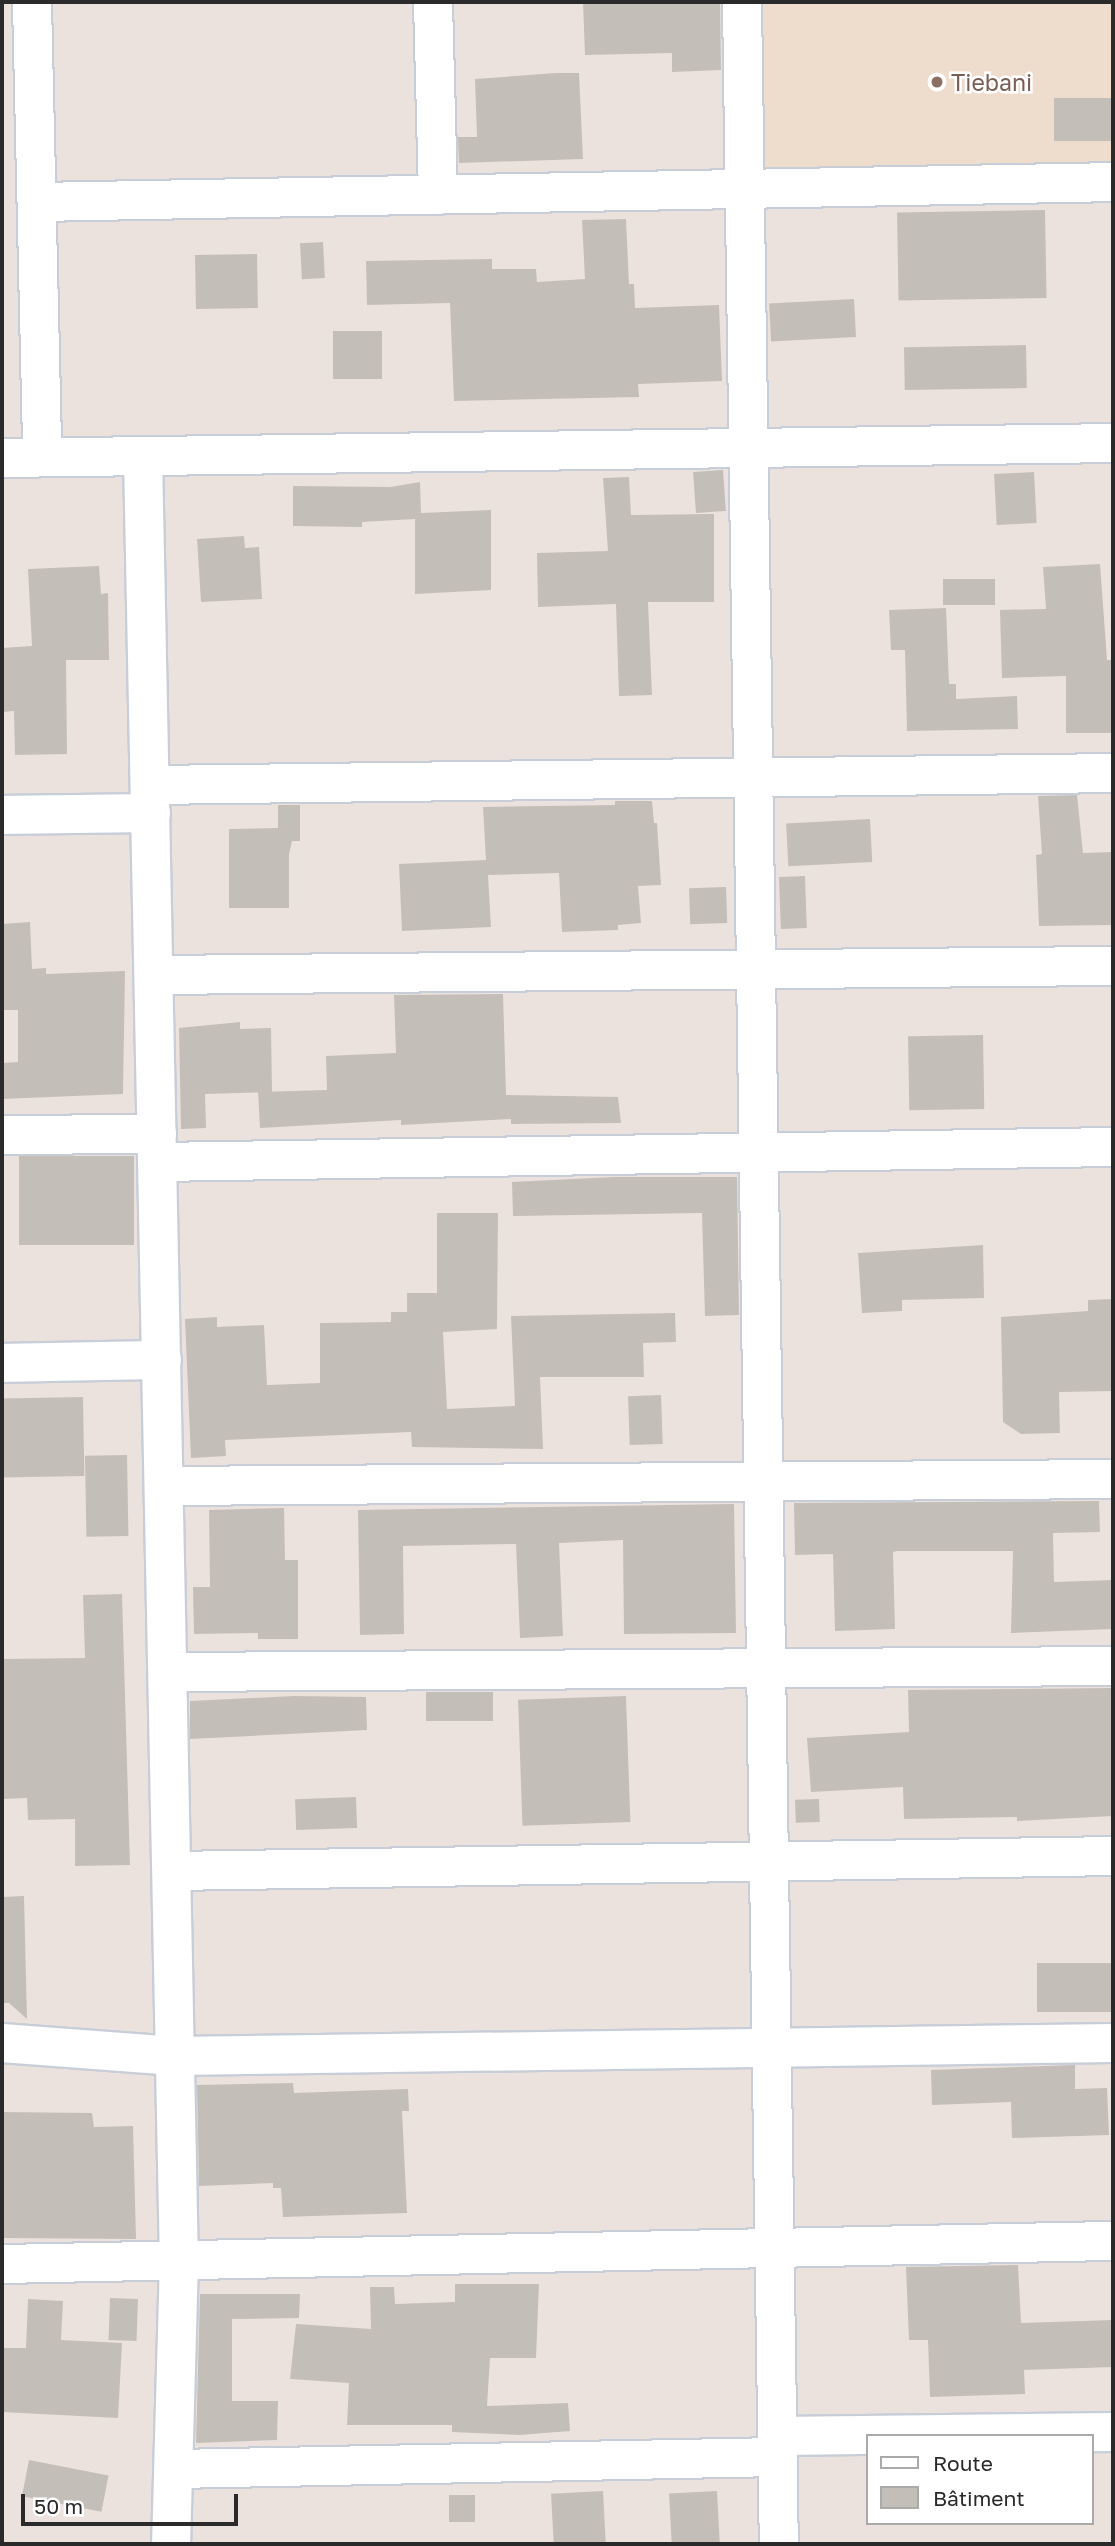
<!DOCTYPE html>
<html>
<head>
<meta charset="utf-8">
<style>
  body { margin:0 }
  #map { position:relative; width:1115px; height:2546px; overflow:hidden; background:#ece2dd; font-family:"Golos Text",sans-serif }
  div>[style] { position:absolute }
  .education>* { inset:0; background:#eedccc; transform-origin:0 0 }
  .building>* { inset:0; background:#c4beb8; transform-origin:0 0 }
  .roads { filter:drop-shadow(2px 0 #c8ced8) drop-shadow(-2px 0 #c8ced8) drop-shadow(0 2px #c8ced8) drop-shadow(0 -2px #c8ced8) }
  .minor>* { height:38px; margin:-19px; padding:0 19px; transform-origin:19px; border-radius:19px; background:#fff }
  .dots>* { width:19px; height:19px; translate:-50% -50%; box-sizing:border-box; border:4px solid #fff; border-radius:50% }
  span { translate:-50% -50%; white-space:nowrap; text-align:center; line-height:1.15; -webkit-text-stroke:5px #fff; paint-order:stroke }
  .education-label { font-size:23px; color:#785e54 }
  .left { translate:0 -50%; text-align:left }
  .frame { position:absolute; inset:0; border:4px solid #2a2a2a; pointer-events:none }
  .legend { position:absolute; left:866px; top:2434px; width:228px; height:91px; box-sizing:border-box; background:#fff; border:2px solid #aaa; margin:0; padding:9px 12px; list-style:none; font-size:21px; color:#2a2a2a }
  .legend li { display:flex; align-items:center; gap:14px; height:35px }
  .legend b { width:35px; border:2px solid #aaa }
  .scale { position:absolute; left:21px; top:2494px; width:217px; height:32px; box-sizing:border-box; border:4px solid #2a2a2a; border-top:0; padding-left:9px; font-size:21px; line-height:24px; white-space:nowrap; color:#2a2a2a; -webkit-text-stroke:5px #fff; paint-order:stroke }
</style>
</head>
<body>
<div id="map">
  <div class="education">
    <div style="left:758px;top:2px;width:355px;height:167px"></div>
  </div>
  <div class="building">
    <div style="clip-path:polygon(583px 2px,720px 2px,721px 70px,672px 72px,672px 53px,585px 55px)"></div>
    <div style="clip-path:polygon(556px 73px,579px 73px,583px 159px,459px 163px,458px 137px,477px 137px,475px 79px)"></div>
    <div style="left:1113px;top:98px;width:43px;height:59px;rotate:90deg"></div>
    <div style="left:1045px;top:210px;width:88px;height:148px;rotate:89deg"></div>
    <div style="clip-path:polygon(626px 219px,629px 284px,634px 284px,635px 308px,719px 305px,722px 381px,638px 384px,639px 397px,454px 401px,450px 303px,367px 305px,366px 261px,492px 259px,492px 269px,536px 269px,537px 282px,585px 279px,582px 220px)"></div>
    <div style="left:323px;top:242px;width:36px;height:23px;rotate:87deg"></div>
    <div style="left:257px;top:254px;width:54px;height:62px;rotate:89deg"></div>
    <div style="left:854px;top:299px;width:38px;height:85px;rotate:87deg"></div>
    <div style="left:333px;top:331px;width:49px;height:48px"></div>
    <div style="left:1026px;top:345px;width:43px;height:122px;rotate:89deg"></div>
    <div style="left:723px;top:470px;width:41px;height:30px;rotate:86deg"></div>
    <div style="left:1034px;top:472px;width:51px;height:40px;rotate:87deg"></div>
    <div style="clip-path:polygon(629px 477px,631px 515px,714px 514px,714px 602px,648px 602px,652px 695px,619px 696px,616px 604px,538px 607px,537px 553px,608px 551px,603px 478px)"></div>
    <div style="clip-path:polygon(420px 482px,421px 513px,491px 510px,491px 590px,415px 594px,415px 519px,362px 522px,362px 527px,293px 526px,293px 486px,390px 487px)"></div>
    <div style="clip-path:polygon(244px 536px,245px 548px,259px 547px,262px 599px,201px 602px,197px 539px)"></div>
    <div style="clip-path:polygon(1100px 564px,1107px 660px,1113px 660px,1113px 733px,1066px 733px,1066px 676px,1002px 678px,1000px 610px,1046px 609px,1043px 567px)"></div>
    <div style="clip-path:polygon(99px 566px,101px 594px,108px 593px,109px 660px,66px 660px,67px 754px,15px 755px,14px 711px,2px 712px,2px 648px,32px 646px,28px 569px)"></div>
    <div style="left:995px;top:579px;width:26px;height:52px;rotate:90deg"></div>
    <div style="clip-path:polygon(946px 608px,949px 684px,956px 684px,956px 699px,1017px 696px,1018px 729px,907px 731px,905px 650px,891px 650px,889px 610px)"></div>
    <div style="clip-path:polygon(1077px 795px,1083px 853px,1112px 852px,1113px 925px,1039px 926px,1036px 855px,1042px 854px,1038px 796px)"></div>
    <div style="clip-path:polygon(615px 801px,652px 801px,654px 823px,657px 823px,661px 885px,638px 886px,641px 923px,618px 925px,618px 930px,562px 932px,559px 873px,488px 875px,491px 927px,402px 931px,399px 864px,486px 860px,483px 807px,615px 805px)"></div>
    <div style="clip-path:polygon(278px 805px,300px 805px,300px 841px,292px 841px,289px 854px,289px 908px,229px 908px,229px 829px,278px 828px)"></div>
    <div style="left:870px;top:819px;width:43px;height:84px;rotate:87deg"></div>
    <div style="left:805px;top:876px;width:52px;height:26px;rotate:88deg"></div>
    <div style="left:726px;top:887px;width:36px;height:37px;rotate:88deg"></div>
    <div style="clip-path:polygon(30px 922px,32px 969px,46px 968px,46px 974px,125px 971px,123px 1094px,2px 1099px,2px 1063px,18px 1062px,18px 1010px,2px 1010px,2px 924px)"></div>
    <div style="clip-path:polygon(503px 994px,506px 1095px,618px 1097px,621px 1123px,511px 1124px,511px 1119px,401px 1125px,401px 1120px,260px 1128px,258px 1092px,327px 1090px,326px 1056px,396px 1053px,394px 995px)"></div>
    <div style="clip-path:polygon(240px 1022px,240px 1029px,271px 1028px,272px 1092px,205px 1094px,206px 1128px,181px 1129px,179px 1028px)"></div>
    <div style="left:983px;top:1035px;width:74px;height:75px;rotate:89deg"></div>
    <div style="left:134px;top:1156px;width:89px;height:115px;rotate:90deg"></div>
    <div style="clip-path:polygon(614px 1177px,737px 1177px,739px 1315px,705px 1316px,702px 1213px,513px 1216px,512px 1182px)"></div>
    <div style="clip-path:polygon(437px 1213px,498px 1213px,497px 1329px,443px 1332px,447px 1409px,515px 1406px,511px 1316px,675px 1313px,676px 1342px,643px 1343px,644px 1377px,540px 1377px,543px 1449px,412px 1447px,411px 1432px,225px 1440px,226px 1456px,191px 1458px,185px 1319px,217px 1317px,217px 1327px,264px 1325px,267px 1385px,320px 1383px,320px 1323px,391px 1322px,391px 1312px,407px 1312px,407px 1293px,437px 1293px)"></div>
    <div style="clip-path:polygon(983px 1245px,984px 1298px,902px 1300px,902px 1311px,862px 1313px,858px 1253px)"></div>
    <div style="clip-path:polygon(1113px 1299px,1113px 1391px,1059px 1392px,1060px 1433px,1021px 1434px,1003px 1422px,1001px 1317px,1088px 1311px,1088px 1300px)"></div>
    <div style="left:661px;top:1395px;width:49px;height:33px;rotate:88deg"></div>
    <div style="left:83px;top:1397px;width:79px;height:81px;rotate:89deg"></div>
    <div style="left:127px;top:1455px;width:81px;height:42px;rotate:89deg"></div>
    <div style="clip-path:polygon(1099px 1501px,1100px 1532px,1053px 1533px,1054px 1582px,1113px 1580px,1113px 1629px,1011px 1633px,1013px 1551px,897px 1551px,893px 1552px,895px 1629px,835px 1631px,833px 1554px,795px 1555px,794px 1503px)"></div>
    <div style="clip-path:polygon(734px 1504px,736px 1633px,624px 1634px,623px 1540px,559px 1543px,563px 1636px,520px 1638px,516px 1544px,403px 1546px,404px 1634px,360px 1635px,358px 1510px)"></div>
    <div style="clip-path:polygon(284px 1508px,285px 1560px,298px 1560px,298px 1639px,258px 1639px,258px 1633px,194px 1634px,193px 1587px,210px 1587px,209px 1510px)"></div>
    <div style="clip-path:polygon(122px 1594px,130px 1865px,75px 1866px,75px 1819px,28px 1820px,27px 1798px,2px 1799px,2px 1659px,85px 1658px,83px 1595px)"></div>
    <div style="clip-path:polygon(1113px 1688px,1113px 1816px,1017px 1821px,1017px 1817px,904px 1819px,903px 1787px,811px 1792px,807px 1738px,909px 1732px,908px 1690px)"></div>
    <div style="left:493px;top:1692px;width:29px;height:67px;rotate:90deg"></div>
    <div style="clip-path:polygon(294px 1696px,366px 1697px,367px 1730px,190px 1739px,190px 1701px)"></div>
    <div style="left:626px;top:1696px;width:126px;height:108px;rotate:88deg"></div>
    <div style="left:356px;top:1797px;width:31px;height:61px;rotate:88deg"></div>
    <div style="left:819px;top:1799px;width:23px;height:24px;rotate:88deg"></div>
    <div style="clip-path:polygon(24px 1896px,27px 2019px,9px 2003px,2px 2003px,2px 1897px)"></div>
    <div style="left:1113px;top:1963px;width:49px;height:76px;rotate:90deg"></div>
    <div style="clip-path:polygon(1075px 2065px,1075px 2089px,1107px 2088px,1109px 2135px,1012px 2138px,1011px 2102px,932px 2105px,931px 2070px)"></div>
    <div style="clip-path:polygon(293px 2083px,294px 2093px,408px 2089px,409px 2111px,402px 2111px,407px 2213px,283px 2217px,281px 2188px,273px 2188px,273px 2183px,199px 2186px,197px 2085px)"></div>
    <div style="clip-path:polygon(2px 2112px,92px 2113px,94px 2127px,133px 2126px,136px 2239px,2px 2238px)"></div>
    <div style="clip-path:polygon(1018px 2265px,1021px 2323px,1113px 2320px,1113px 2367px,1024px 2370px,1025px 2394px,930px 2397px,928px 2340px,909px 2340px,906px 2267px)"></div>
    <div style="clip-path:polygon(455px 2284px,539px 2284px,536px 2358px,490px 2358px,487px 2406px,568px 2403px,570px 2431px,519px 2435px,452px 2432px,452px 2425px,347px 2425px,349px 2383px,290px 2379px,296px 2324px,371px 2329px,370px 2287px,394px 2287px,395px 2304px,455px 2302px)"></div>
    <div style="clip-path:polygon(200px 2294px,300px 2294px,299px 2318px,232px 2319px,232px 2401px,278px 2401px,277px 2440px,196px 2443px)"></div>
    <div style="left:110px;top:2298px;width:28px;height:42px;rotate:2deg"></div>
    <div style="clip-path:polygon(28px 2299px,63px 2301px,61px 2340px,122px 2343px,118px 2418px,2px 2412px,2px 2348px,26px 2348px)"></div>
    <div style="left:29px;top:2460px;width:81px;height:37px;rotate:11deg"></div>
    <div style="left:603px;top:2491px;width:53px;height:52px;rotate:87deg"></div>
    <div style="left:717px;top:2491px;width:53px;height:48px;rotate:87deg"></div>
    <div style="left:449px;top:2495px;width:26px;height:27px"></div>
  </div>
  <div class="roads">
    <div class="minor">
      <div style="left:32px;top:2px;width:455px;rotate:88.7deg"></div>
      <div style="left:433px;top:2px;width:193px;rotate:88.5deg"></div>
      <div style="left:742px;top:2px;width:2542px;rotate:89.17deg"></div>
      <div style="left:37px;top:202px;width:1076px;rotate:-1.06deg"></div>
      <div style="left:143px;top:456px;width:1804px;rotate:88.86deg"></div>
      <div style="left:179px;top:2260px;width:284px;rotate:91.6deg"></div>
      <div style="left:2px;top:458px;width:1111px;rotate:-0.77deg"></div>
      <div style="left:150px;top:785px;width:963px;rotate:-0.71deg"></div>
      <div style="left:2px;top:815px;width:149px;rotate:-0.8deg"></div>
      <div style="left:154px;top:975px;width:959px;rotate:-0.54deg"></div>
      <div style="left:2px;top:1135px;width:155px;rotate:-0.4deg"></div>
      <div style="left:158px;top:1162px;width:955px;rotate:-0.9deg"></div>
      <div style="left:2px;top:1363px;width:160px;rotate:-1.1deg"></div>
      <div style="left:164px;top:1486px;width:949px;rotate:-0.42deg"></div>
      <div style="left:168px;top:1672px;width:945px;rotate:-0.36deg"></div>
      <div style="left:172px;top:1871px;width:941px;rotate:-0.91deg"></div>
      <div style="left:2px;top:2043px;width:173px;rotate:4.3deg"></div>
      <div style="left:175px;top:2056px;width:938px;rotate:-0.79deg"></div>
      <div style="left:2px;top:2264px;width:1111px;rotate:-1.19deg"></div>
      <div style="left:777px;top:2436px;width:336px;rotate:-0.7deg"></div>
      <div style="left:175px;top:2469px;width:603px;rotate:-1.14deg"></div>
    </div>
  </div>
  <div class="dots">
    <div style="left:937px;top:82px;background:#8d6e63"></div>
  </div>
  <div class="education-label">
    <span class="left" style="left:951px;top:82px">Tiebani</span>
  </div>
  <div class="frame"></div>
  <ul class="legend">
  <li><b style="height:9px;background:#fff"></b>Route</li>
  <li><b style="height:19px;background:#c4beb8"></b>Bâtiment</li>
  </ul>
  <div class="scale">50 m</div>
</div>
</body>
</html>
